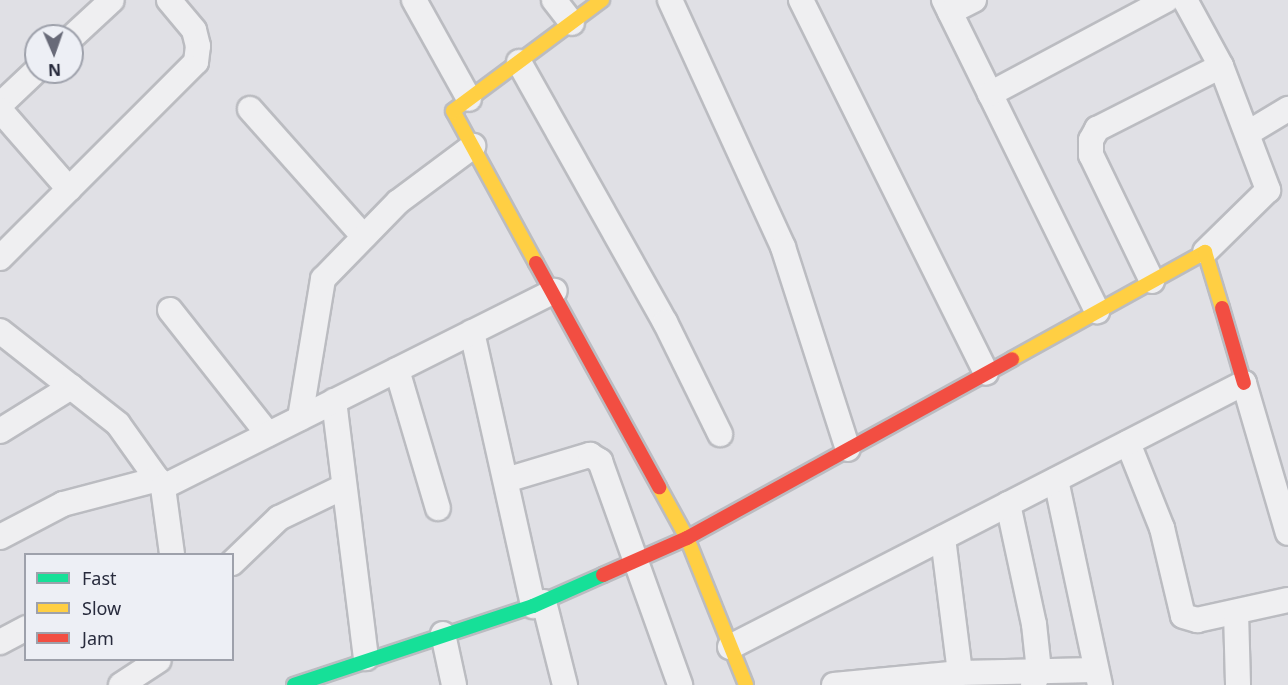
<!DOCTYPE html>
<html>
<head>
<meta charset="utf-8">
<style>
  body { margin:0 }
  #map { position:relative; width:1288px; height:685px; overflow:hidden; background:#e0e0e5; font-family:"Noto Sans",sans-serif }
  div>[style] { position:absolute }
  .roads { filter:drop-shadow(2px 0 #bbbcc1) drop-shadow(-2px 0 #bbbcc1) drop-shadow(0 2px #bbbcc1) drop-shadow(0 -2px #bbbcc1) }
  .street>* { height:24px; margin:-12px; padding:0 12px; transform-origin:12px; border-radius:12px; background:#efeff1 }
  .fast>* { height:14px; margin:-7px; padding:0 7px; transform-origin:7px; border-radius:7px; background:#16e098 }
  .slow>* { height:14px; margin:-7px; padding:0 7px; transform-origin:7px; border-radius:7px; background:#ffcf43 }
  .jam>* { height:14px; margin:-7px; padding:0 7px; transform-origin:7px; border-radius:7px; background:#f24e42 }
  span { translate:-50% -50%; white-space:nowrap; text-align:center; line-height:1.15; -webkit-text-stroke:5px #edeff5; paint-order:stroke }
  .legend { position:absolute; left:24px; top:553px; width:210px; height:108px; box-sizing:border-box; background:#edeff5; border:2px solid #9ea1ab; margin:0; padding:8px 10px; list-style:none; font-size:18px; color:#282b3d }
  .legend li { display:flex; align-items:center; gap:12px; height:30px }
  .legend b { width:30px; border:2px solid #9ea1ab }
  .north { position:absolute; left:24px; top:24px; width:60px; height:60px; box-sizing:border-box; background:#edeff5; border:2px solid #9ea1ab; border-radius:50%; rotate:178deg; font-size:16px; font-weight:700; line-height:24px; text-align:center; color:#282b3d }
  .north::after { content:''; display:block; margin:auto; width:21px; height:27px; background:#686a78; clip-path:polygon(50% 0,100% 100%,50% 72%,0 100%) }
</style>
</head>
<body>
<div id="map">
  <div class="roads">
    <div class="street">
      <div style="left:414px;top:0;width:113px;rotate:60.9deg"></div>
      <div style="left:554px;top:0;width:29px;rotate:52deg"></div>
      <div style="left:670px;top:0;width:272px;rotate:65.4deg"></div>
      <div style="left:783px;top:247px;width:212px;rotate:72.2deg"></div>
      <div style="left:801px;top:0;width:416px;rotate:63.6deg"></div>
      <div style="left:944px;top:0;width:347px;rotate:63.8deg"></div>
      <div style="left:1185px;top:0;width:75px;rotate:61.4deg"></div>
      <div style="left:1221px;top:66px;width:133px;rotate:69.2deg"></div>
      <div style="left:1268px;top:190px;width:88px;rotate:135.5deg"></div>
      <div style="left:950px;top:12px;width:27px;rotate:-27deg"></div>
      <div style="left:72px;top:37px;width:54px;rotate:-42.8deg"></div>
      <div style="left:519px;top:62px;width:298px;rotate:60.7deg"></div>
      <div style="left:665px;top:322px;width:125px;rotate:63.8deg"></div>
      <div style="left:990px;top:94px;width:200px;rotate:-28.1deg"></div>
      <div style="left:0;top:105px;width:50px;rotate:-43.4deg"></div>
      <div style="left:250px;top:109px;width:171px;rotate:48.3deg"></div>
      <div style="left:0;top:110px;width:105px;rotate:48.9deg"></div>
      <div style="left:1248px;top:133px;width:47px;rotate:-31deg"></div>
      <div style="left:0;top:258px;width:277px;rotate:-45deg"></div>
      <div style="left:196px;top:62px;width:16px;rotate:-83deg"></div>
      <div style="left:198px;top:46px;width:16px;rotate:-104deg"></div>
      <div style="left:194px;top:30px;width:39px;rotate:-130deg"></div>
      <div style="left:1152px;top:281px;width:140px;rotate:-115.8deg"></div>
      <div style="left:1091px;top:155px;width:15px;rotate:-90deg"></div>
      <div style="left:1091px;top:140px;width:13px;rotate:-61deg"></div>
      <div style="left:1097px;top:129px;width:139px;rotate:-26.9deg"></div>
      <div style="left:170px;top:310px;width:158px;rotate:51.7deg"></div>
      <div style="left:0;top:331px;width:150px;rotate:38.2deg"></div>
      <div style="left:118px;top:424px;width:77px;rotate:54.5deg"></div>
      <div style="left:472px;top:332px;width:281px;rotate:77.4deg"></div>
      <div style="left:397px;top:370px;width:144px;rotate:73.5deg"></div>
      <div style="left:334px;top:401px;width:259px;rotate:82.9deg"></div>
      <div style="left:300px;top:418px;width:141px;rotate:-80.6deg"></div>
      <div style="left:323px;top:279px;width:107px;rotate:-45.8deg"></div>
      <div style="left:398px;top:202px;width:94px;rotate:-36.7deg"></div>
      <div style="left:0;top:431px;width:84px;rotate:-31.8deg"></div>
      <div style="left:1128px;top:443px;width:92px;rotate:68.2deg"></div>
      <div style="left:1162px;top:528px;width:90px;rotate:76.6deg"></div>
      <div style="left:1183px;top:616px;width:15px;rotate:16deg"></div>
      <div style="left:1197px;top:620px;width:93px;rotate:-12.4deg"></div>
      <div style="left:506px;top:480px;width:88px;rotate:-16.6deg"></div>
      <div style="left:590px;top:455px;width:12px;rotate:31deg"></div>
      <div style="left:600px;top:461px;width:238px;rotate:70.3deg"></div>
      <div style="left:1056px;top:480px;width:210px;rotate:77.9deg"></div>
      <div style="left:1008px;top:504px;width:123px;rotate:77.8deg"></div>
      <div style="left:1034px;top:624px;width:47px;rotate:83.9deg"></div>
      <div style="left:1039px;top:671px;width:15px;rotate:113deg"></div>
      <div style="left:0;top:537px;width:71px;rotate:-27.6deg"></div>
      <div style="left:63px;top:504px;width:98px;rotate:-14.7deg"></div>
      <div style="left:943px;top:538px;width:136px;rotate:82.8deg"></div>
      <div style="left:172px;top:554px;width:68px;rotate:-97.7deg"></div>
      <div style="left:163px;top:487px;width:438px;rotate:-26.6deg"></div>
      <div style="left:232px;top:563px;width:65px;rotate:-43.8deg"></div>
      <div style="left:279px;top:518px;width:71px;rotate:-25.8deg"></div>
      <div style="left:544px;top:602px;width:86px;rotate:75.8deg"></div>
      <div style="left:1236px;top:612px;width:73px;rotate:88.4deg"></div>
      <div style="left:443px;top:634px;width:52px;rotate:77.8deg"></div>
      <div style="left:0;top:642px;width:30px;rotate:-28deg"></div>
      <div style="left:730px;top:647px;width:578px;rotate:-27.19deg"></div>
      <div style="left:1244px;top:383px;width:156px;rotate:73.7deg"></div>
      <div style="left:121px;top:685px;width:45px;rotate:-33.3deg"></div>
      <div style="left:834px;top:685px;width:127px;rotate:-5.4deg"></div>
      <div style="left:960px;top:673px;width:136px;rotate:-1.3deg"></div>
    </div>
    <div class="fast">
      <div style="left:294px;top:685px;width:252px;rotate:-18.3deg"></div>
      <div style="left:533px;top:606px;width:77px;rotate:-23.9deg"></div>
    </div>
    <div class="slow">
      <div style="left:536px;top:263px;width:173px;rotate:-118.6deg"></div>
      <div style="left:453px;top:111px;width:186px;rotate:-36.7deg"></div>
      <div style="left:1012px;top:359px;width:221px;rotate:-29deg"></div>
      <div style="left:1205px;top:252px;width:59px;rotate:73.1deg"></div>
      <div style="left:659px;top:487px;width:58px;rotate:61.2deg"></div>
      <div style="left:687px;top:538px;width:158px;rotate:68.1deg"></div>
    </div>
    <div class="jam">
      <div style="left:536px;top:263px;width:256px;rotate:61.2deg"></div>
      <div style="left:1222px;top:308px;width:78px;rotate:73.7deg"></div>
      <div style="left:603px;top:575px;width:92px;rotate:-23.8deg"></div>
      <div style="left:687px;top:538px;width:371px;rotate:-28.8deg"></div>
    </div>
  </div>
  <ul class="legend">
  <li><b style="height:8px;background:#16e098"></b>Fast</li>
  <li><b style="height:8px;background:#ffcf43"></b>Slow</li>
  <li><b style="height:8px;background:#f24e42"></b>Jam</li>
  </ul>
  <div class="north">N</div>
</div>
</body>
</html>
